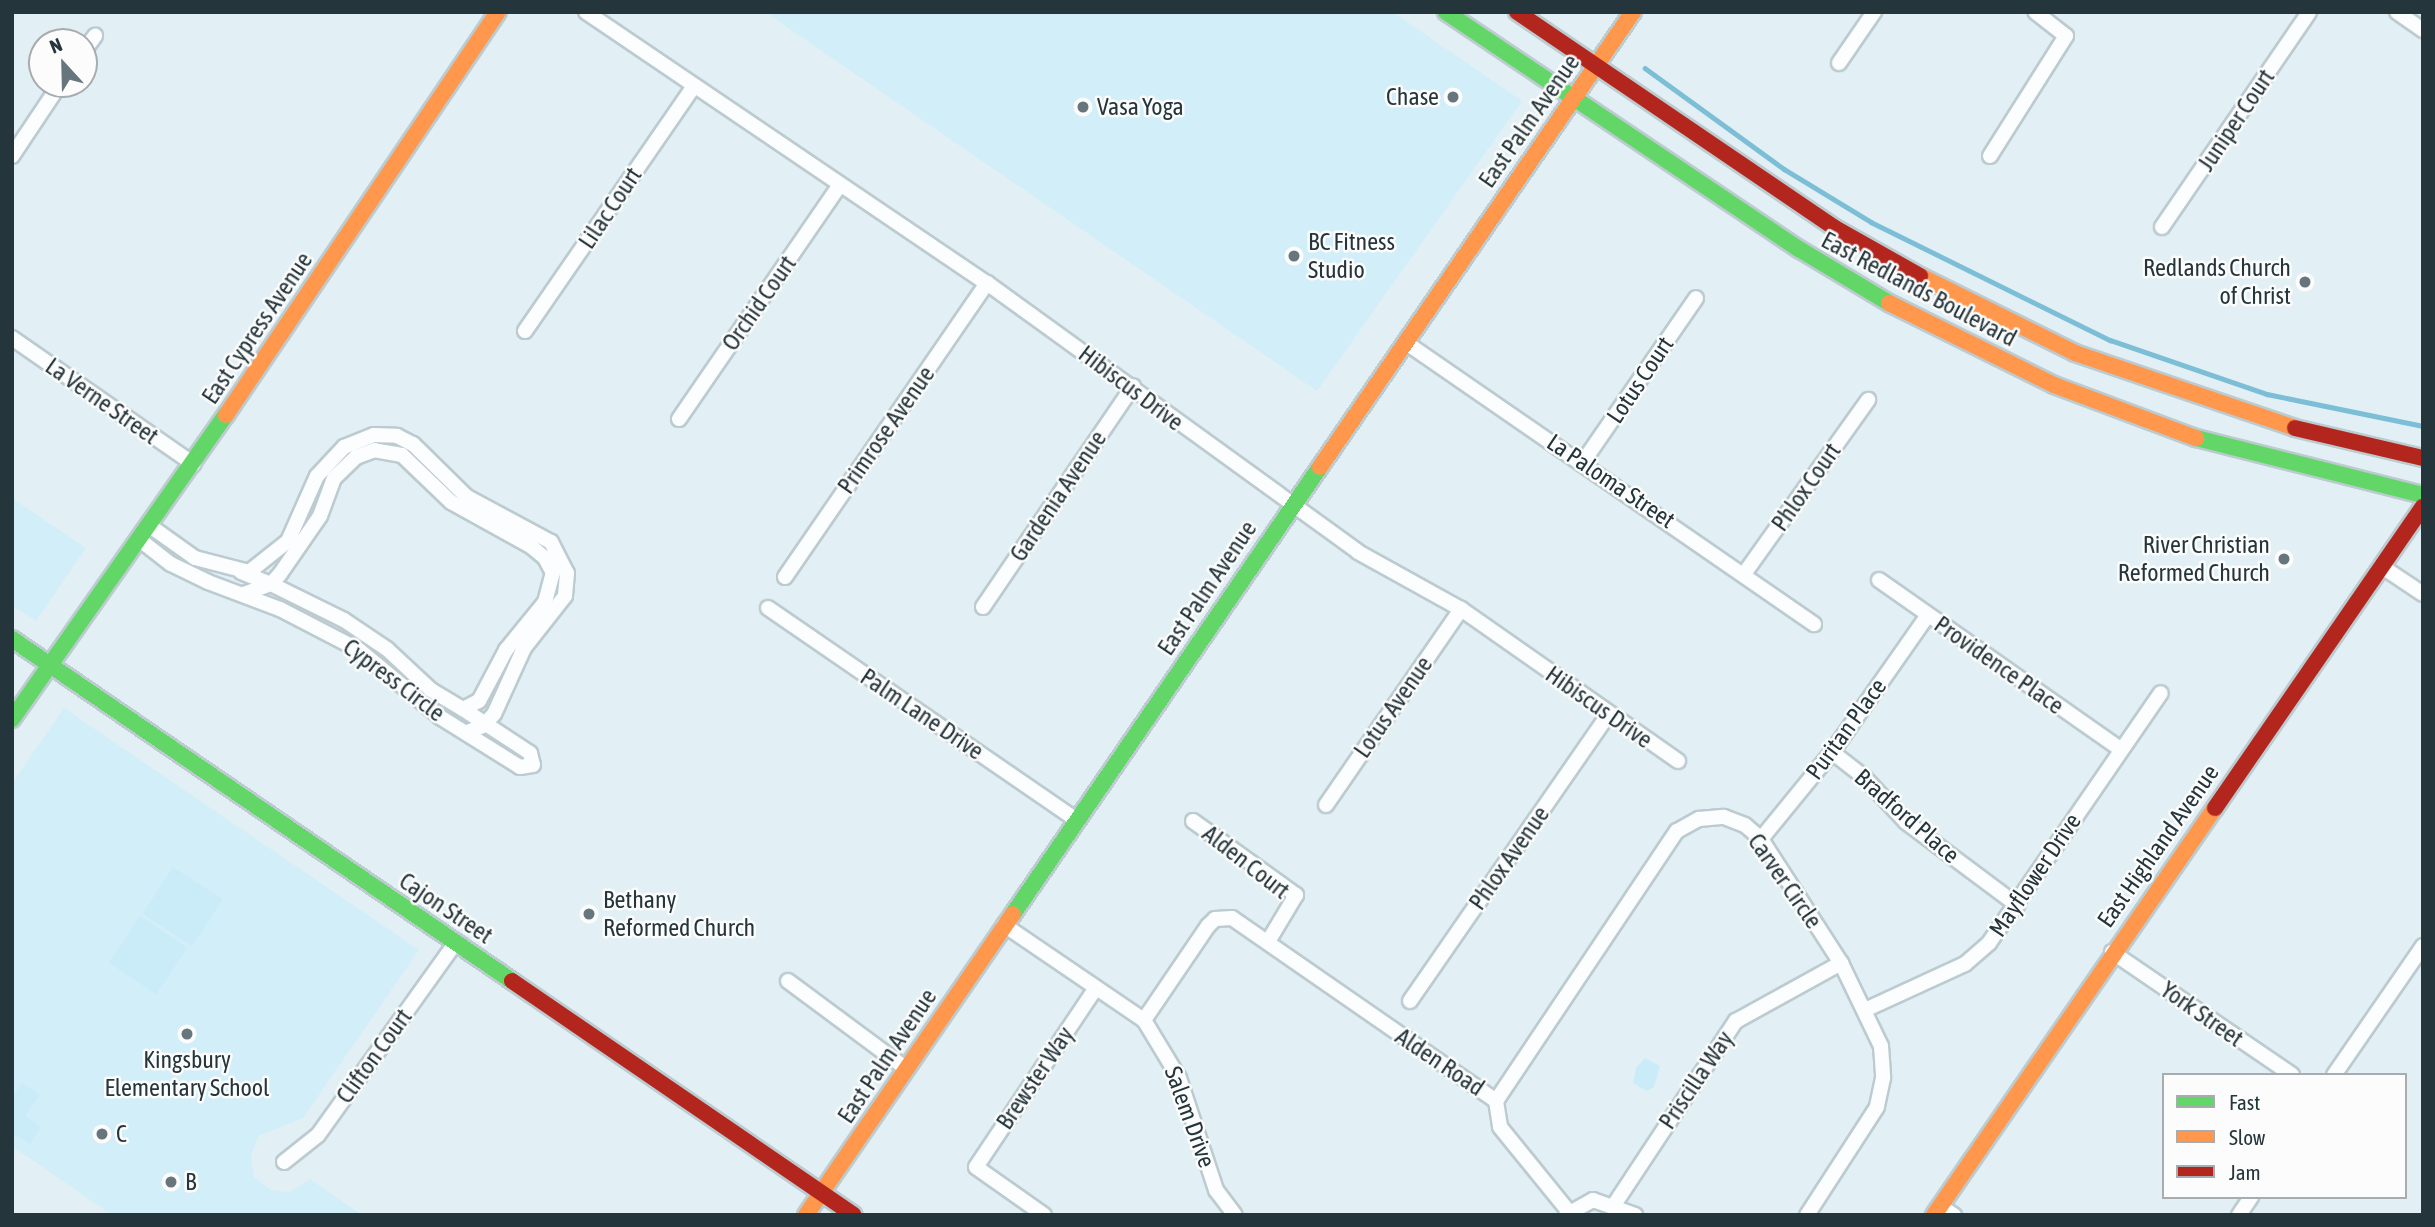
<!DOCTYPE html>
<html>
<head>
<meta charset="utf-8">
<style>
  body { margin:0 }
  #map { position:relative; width:2435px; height:1227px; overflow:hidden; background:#e2f0f5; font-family:"Asap Condensed",sans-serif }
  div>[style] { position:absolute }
  .built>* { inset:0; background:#d2eef9 }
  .green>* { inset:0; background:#caecf9; transform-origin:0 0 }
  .stream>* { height:4.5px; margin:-2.25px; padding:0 2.25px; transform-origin:2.25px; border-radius:2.25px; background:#7bbed6 }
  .roads { filter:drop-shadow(2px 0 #bccbd0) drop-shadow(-2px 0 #bccbd0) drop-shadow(0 2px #bccbd0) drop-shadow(0 -2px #bccbd0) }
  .street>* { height:14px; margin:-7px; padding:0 7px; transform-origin:7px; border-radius:7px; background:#fbfdfe }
  .fast>* { height:16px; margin:-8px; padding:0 8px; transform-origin:8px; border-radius:8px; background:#63d668 }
  .slow>* { height:16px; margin:-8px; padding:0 8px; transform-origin:8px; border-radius:8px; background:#ff974d }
  .jam>* { height:16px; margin:-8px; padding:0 8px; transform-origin:8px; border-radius:8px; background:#b3261e }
  .dots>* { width:19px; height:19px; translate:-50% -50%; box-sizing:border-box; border:4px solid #fcfcfc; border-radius:50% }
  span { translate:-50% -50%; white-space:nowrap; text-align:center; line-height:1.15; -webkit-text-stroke:5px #fcfcfc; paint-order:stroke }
  .poi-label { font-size:24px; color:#24353b }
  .right { translate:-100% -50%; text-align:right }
  .left { translate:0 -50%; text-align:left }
  .street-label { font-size:24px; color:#24353b }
  .frame { position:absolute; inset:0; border:14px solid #24353b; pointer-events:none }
  .legend { position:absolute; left:2162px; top:1073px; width:245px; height:126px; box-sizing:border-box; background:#fcfcfc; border:2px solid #a6acaf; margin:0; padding:9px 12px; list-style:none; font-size:21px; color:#24353b }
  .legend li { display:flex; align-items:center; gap:14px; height:35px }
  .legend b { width:35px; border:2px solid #a6acaf }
  .north { position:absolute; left:28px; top:28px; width:70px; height:70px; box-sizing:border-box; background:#fcfcfc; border:2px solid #a6acaf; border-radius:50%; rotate:338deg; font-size:19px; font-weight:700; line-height:28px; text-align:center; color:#24353b }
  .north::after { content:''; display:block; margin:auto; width:24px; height:32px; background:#66767c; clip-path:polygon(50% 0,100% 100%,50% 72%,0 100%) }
</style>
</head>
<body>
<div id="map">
  <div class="built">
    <div style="clip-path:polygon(765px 12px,1393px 12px,1522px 101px,1317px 391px)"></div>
    <div style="clip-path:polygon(12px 498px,86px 548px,36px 621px,12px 606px)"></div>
    <div style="clip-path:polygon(64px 708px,419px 950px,303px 1118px,259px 1136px,251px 1154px,254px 1177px,271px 1190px,290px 1192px,310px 1179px,362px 1215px,112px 1215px,12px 1146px,12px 783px)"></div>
  </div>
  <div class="green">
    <div style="left:173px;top:867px;width:59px;height:56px;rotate:33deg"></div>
    <div style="left:140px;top:916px;width:57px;height:56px;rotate:34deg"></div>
    <div style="clip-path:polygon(1645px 1058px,1660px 1066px,1654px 1087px,1647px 1091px,1633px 1083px,1636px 1068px)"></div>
    <div style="clip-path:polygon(22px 1083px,40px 1095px,25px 1116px,41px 1127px,30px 1144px,12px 1133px,12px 1097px)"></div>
  </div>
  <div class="stream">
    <div style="left:1645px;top:68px;width:172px;rotate:36deg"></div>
    <div style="left:1784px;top:169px;width:102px;rotate:31.3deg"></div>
    <div style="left:1871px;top:222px;width:267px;rotate:26.3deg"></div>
    <div style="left:2110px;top:340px;width:166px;rotate:19deg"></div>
    <div style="left:2267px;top:394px;width:159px;rotate:11.6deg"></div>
  </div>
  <div class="roads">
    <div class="street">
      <div style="left:586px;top:12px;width:484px;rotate:34.1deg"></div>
      <div style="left:987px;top:283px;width:458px;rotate:35.9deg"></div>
      <div style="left:1358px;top:552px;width:118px;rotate:29deg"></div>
      <div style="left:1461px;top:609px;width:265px;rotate:35deg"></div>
      <div style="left:2397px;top:12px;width:32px;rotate:35deg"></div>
      <div style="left:84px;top:51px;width:19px;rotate:-54deg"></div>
      <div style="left:1839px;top:63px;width:62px;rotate:-55.5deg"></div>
      <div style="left:12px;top:156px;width:87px;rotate:-56.3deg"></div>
      <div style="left:1990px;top:156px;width:142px;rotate:-57.7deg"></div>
      <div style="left:2066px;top:36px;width:39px;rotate:-142deg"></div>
      <div style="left:2162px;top:227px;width:260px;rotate:-55.6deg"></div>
      <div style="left:525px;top:331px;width:298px;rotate:-55.4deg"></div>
      <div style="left:12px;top:338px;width:221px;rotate:34.8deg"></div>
      <div style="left:1405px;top:342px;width:497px;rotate:34.6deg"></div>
      <div style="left:679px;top:419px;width:283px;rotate:-55.5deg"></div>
      <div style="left:1583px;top:462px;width:199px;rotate:-55.4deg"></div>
      <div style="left:150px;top:526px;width:55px;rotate:35.4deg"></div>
      <div style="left:195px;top:558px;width:56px;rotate:14.5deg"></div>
      <div style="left:249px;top:572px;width:50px;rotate:-38.5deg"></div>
      <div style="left:288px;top:541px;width:71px;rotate:-66deg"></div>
      <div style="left:317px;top:476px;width:40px;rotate:-47deg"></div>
      <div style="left:344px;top:447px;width:32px;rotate:-22deg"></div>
      <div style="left:374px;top:435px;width:23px;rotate:2deg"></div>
      <div style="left:397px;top:436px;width:18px;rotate:27deg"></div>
      <div style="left:413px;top:444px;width:76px;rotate:44.5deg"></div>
      <div style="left:467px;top:497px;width:95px;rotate:28.2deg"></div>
      <div style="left:551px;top:542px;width:35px;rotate:63deg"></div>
      <div style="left:567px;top:573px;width:23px;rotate:95deg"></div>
      <div style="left:565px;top:596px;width:66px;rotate:128.3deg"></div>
      <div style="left:524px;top:648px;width:72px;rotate:114.4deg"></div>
      <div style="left:494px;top:714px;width:16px;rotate:133deg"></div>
      <div style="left:483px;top:726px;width:17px;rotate:159deg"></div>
      <div style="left:140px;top:540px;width:39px;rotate:38deg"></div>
      <div style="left:171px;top:564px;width:41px;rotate:25.9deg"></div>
      <div style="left:208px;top:582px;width:77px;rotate:20.6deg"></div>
      <div style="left:280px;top:609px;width:89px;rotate:27.4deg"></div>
      <div style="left:359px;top:650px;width:105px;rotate:39.6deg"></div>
      <div style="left:440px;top:717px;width:94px;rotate:32deg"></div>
      <div style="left:520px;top:767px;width:13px;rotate:-9deg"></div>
      <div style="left:533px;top:765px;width:12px;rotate:-104deg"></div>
      <div style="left:530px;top:753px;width:80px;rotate:-146.7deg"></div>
      <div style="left:2381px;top:566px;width:50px;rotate:33.7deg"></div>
      <div style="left:241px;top:572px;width:32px;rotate:22deg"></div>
      <div style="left:271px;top:584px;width:81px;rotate:26.3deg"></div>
      <div style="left:344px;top:620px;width:52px;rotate:34deg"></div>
      <div style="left:387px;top:649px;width:60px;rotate:43deg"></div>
      <div style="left:431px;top:690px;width:37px;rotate:31deg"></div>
      <div style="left:463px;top:709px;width:18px;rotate:-27deg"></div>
      <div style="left:479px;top:701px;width:58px;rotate:-62.1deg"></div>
      <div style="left:506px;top:650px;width:62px;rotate:-50.9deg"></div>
      <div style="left:545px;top:602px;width:30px;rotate:-75deg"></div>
      <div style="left:553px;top:573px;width:17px;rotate:-118deg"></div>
      <div style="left:545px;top:558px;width:17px;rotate:-140deg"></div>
      <div style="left:532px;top:547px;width:93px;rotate:-150.9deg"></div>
      <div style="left:451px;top:502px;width:68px;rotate:-136.2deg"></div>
      <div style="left:402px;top:455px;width:27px;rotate:-170deg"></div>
      <div style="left:375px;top:450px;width:20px;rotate:160deg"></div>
      <div style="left:356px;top:457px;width:30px;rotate:136deg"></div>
      <div style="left:334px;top:478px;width:40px;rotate:110.2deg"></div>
      <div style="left:320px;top:516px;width:70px;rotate:124.6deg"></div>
      <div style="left:280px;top:574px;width:13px;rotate:132deg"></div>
      <div style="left:271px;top:584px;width:30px;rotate:160deg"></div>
      <div style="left:1744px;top:574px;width:214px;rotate:-54.5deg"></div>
      <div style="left:785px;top:577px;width:357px;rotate:-55.5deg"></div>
      <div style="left:1879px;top:580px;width:294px;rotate:35deg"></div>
      <div style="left:983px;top:607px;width:267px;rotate:-55.8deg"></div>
      <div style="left:768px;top:608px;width:374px;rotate:34.5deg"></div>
      <div style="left:1832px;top:752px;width:41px;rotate:38deg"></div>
      <div style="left:1864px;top:777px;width:62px;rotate:47deg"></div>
      <div style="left:1906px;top:822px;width:139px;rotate:36.8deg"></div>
      <div style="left:1326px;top:805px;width:238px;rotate:-55.4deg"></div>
      <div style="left:1193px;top:821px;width:127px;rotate:35.7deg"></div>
      <div style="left:1296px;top:895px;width:52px;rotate:121deg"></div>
      <div style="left:1761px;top:839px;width:112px;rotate:-50.8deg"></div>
      <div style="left:1832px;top:752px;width:167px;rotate:-55deg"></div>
      <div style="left:1004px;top:925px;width:169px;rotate:34.2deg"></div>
      <div style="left:1144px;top:1020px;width:68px;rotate:58.9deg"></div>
      <div style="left:1179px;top:1078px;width:118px;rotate:71.7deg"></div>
      <div style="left:1216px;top:1190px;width:31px;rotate:53deg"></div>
      <div style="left:2112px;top:952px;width:218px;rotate:34.3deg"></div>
      <div style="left:788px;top:981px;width:146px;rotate:36.6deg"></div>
      <div style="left:1410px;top:1001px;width:349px;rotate:-55.3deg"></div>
      <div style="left:1867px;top:1009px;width:108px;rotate:-24.7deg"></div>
      <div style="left:1965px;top:964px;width:32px;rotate:-41deg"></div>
      <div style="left:1989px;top:943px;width:303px;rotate:-55.5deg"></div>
      <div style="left:1144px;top:1020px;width:114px;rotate:-55.8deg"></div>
      <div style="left:1208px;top:926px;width:10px;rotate:-45deg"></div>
      <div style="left:1215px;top:919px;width:17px;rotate:-3deg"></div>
      <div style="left:1232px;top:918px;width:321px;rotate:34.7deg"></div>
      <div style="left:1496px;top:1101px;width:26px;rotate:81deg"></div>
      <div style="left:1500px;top:1127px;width:109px;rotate:50.9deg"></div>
      <div style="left:2334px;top:1075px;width:157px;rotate:-55.4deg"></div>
      <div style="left:1496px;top:1101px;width:325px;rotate:-56.2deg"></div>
      <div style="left:1677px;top:831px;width:25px;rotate:-29deg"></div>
      <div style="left:1699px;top:819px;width:25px;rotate:-5deg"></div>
      <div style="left:1724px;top:817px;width:22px;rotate:21deg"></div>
      <div style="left:1745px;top:825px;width:21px;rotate:41deg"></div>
      <div style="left:1761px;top:839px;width:148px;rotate:57.2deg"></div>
      <div style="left:1841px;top:963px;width:92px;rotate:64.3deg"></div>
      <div style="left:1881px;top:1046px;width:32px;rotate:86deg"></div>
      <div style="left:1883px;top:1078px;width:30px;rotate:102deg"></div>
      <div style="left:1877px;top:1107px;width:129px;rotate:122.9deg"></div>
      <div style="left:284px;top:1162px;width:43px;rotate:-38.5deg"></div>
      <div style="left:318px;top:1135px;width:237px;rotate:-54.4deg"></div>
      <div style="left:1614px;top:1205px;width:221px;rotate:-56.5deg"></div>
      <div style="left:1736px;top:1021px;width:120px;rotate:-28.9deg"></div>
      <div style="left:1940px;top:1206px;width:17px;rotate:33deg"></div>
      <div style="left:1044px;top:1215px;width:83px;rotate:-144.8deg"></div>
      <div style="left:976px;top:1167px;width:214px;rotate:-56.2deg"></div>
      <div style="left:1566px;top:1215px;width:31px;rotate:-29deg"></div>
      <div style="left:1593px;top:1200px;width:45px;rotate:19.7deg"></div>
      <div style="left:2239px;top:1215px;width:22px;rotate:-56deg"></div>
    </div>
    <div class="fast">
      <div style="left:1446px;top:12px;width:425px;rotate:33.9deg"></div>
      <div style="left:1799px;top:249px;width:105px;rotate:31deg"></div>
      <div style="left:2196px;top:438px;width:234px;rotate:14.1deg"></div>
      <div style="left:12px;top:639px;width:606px;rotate:34.37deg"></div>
      <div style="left:12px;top:719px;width:372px;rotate:-54.9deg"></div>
      <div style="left:1013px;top:914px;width:542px;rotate:-55.52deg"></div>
    </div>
    <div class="slow">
      <div style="left:1920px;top:276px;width:173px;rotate:26.4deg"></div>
      <div style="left:2075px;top:353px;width:232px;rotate:18.8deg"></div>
      <div style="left:1889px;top:303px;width:184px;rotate:26.4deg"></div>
      <div style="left:2054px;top:385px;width:152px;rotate:20.5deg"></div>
      <div style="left:226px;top:415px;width:486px;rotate:-56deg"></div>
      <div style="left:1320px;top:467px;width:552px;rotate:-55.48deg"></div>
      <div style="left:806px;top:1215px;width:365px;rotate:-55.5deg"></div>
      <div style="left:1934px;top:1215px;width:495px;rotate:-55.4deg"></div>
    </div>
    <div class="jam">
      <div style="left:1517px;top:12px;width:382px;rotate:34.2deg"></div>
      <div style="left:1833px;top:227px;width:100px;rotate:29.4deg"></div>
      <div style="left:2295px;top:428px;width:131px;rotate:13.2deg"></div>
      <div style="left:2215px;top:808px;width:366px;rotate:-55.4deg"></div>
      <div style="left:512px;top:981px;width:414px;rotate:34.4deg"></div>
    </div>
  </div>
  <div class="dots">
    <div style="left:1453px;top:97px;background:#66767c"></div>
    <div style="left:1083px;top:107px;background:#66767c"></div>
    <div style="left:1294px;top:256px;background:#66767c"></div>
    <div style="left:2305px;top:282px;background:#66767c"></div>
    <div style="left:2284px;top:559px;background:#66767c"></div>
    <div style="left:589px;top:914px;background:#66767c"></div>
    <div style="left:187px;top:1034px;background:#66767c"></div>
    <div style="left:102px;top:1134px;background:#66767c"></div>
    <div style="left:171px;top:1182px;background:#66767c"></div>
  </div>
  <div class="poi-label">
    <span class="right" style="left:1439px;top:97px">Chase</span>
    <span class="left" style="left:1097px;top:107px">Vasa Yoga</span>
    <span class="left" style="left:1308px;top:256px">BC Fitness<br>Studio</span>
    <span class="right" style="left:2291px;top:282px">Redlands Church<br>of Christ</span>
    <span class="right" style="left:2270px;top:559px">River Christian<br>Reformed Church</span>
    <span class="left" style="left:603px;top:914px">Bethany<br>Reformed Church</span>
    <span style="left:187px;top:1074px">Kingsbury<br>Elementary School</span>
    <span class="left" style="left:116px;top:1134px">C</span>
    <span class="left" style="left:185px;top:1182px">B</span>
  </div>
  <div class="street-label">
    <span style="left:2236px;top:120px;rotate:-56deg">Juniper Court</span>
    <span style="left:1529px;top:121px;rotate:-55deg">East Palm Avenue</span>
    <span style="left:610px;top:208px;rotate:-56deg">Lilac Court</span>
    <span style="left:1919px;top:289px;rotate:28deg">East Redlands Boulevard</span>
    <span style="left:759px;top:303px;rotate:-55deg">Orchid Court</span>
    <span style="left:257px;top:328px;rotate:-56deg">East Cypress Avenue</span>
    <span style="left:1640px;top:380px;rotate:-56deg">Lotus Court</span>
    <span style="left:1131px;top:388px;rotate:37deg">Hibiscus Drive</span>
    <span style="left:102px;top:401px;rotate:35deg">La Verne Street</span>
    <span style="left:886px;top:430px;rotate:-55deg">Primrose Avenue</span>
    <span style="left:1611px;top:481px;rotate:34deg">La Paloma Street</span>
    <span style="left:1806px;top:487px;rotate:-55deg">Phlox Court</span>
    <span style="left:1058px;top:496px;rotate:-56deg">Gardenia Avenue</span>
    <span style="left:1207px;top:588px;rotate:-56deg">East Palm Avenue</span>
    <span style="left:1999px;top:665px;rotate:35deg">Providence Place</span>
    <span style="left:394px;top:680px;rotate:37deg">Cypress Circle</span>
    <span style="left:1393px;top:707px;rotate:-55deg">Lotus Avenue</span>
    <span style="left:1599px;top:707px;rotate:35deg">Hibiscus Drive</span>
    <span style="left:922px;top:714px;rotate:34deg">Palm Lane Drive</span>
    <span style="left:1846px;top:729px;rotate:-54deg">Puritan Place</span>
    <span style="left:1907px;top:816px;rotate:41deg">Bradford Place</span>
    <span style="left:2158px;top:846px;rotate:-55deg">East Highland Avenue</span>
    <span style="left:1509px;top:858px;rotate:-55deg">Phlox Avenue</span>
    <span style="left:1246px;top:862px;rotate:38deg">Alden Court</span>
    <span style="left:2035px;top:875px;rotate:-56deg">Mayflower Drive</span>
    <span style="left:1785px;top:881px;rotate:55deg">Carver Circle</span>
    <span style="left:446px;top:908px;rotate:34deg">Cajon Street</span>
    <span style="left:2202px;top:1014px;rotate:35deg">York Street</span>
    <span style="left:374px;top:1056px;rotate:-54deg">Clifton Court</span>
    <span style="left:887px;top:1056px;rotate:-56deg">East Palm Avenue</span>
    <span style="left:1440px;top:1062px;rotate:34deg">Alden Road</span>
    <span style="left:1035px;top:1078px;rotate:-56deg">Brewster Way</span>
    <span style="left:1696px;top:1080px;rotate:-56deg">Priscilla Way</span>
    <span style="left:1190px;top:1117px;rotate:70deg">Salem Drive</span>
  </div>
  <div class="frame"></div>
  <ul class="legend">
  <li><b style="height:9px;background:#63d668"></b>Fast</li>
  <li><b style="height:9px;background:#ff974d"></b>Slow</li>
  <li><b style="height:9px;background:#b3261e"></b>Jam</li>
  </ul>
  <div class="north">N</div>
</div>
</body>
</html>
